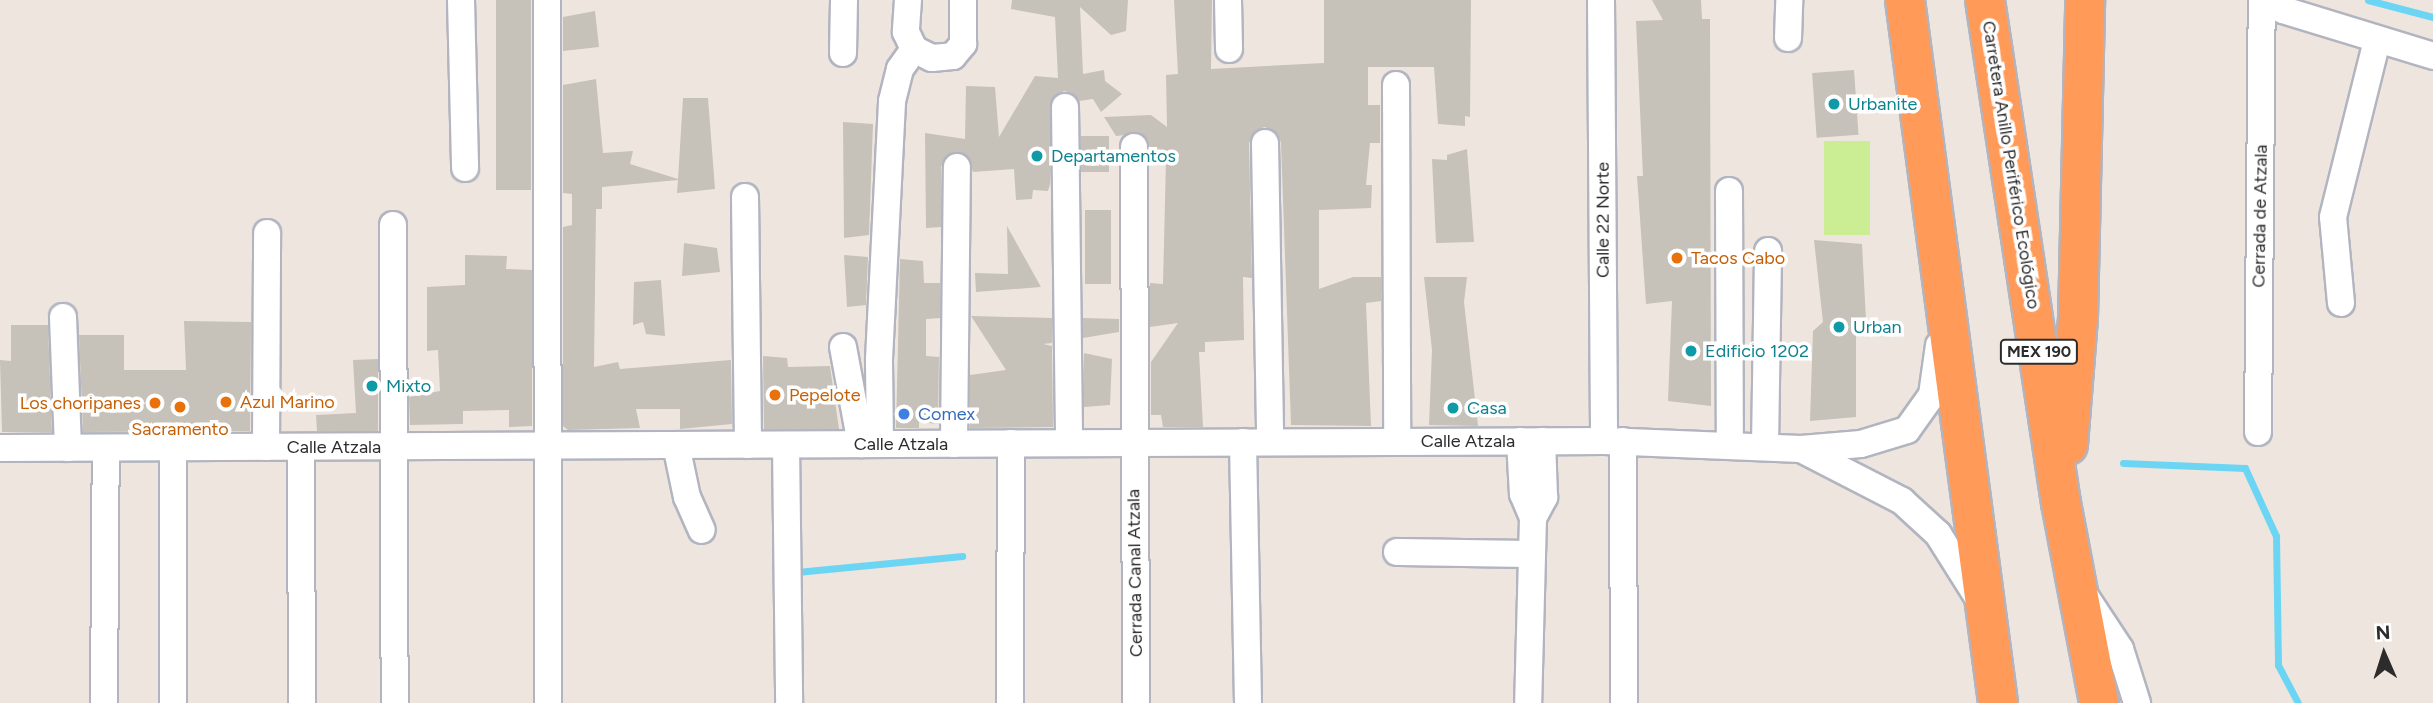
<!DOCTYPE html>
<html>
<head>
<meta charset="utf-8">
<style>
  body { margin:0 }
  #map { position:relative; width:2433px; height:703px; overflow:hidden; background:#eee6de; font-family:Figtree,sans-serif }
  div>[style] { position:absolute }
  .pitch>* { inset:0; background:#cbee94; transform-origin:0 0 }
  .stream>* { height:7px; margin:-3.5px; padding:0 3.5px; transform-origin:3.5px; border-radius:3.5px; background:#6dd5f4 }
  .building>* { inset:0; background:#c6c1b9; transform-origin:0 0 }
  .roads { filter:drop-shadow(2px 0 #b2b5c0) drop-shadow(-2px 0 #b2b5c0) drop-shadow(0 2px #b2b5c0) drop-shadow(0 -2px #b2b5c0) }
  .minor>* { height:26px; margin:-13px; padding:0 13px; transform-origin:13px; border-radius:13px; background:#fff }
  .highway>* { height:38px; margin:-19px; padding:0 19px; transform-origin:19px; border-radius:19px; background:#ff9a58 }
  .dots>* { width:19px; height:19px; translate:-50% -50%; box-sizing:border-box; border:4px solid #fff; border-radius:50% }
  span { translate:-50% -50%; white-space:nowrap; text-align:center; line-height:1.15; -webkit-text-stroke:7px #fff; paint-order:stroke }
  .shield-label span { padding:2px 5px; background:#fff; border:2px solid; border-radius:5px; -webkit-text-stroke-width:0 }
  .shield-label { font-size:16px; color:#2c2c2c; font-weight:700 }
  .culture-label { font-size:18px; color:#0d838f }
  .left { translate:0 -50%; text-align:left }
  .street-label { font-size:18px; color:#2c2c2c }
  .food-label { font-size:18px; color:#c56008 }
  .right { translate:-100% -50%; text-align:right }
  .shop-label { font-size:18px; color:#366cbe }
  .north { position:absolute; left:2349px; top:619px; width:70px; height:70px; -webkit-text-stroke:5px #fff; paint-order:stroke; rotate:357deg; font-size:19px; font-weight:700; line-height:28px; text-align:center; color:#2c2c2c }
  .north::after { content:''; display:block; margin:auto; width:24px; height:32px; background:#2c2c2c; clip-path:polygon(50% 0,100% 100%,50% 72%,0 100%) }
</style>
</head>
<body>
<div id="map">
  <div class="pitch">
    <div style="left:1824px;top:141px;width:46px;height:94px"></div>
  </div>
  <div class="stream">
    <div style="left:2368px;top:0;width:67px;rotate:14.7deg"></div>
    <div style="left:2123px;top:463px;width:122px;rotate:2.3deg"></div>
    <div style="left:2245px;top:468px;width:75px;rotate:65.5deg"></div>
    <div style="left:2276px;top:536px;width:129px;rotate:89.1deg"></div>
    <div style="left:2278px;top:665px;width:43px;rotate:62.2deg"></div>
    <div style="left:797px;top:572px;width:166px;rotate:-5.5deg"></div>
  </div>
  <div class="building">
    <div style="left:496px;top:0;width:35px;height:190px"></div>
    <div style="clip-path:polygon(1012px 0,1128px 0,1126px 31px,1111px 35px,1080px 7px,1083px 74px,1104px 70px,1105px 81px,1122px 94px,1101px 112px,1093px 99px,1079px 101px,1072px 93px,1064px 91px,1052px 99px,1050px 184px,1048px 191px,1033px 190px,1032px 199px,1016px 200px,1014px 169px,973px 172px,966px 154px,949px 154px,941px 167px,941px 227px,926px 228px,925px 133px,965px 139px,966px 86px,995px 87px,999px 137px,1035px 76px,1058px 78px,1055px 17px,1011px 9px)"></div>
    <div style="clip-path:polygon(1174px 0,1212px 0,1211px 69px,1324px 63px,1324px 0,1471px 0,1470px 117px,1465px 116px,1465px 126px,1438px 124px,1434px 67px,1368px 67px,1368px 105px,1380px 105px,1380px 143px,1370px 143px,1366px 185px,1372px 185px,1371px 208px,1319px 210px,1319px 289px,1353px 277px,1381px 277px,1381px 301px,1366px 303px,1371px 426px,1291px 425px,1281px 143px,1278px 134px,1265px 127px,1256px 130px,1249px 143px,1252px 278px,1243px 277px,1244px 340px,1205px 342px,1205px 352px,1199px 352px,1203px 427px,1163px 427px,1161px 415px,1151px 415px,1151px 362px,1178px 323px,1150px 327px,1150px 283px,1163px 284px,1166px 160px,1152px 160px,1148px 140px,1141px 133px,1116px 136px,1104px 117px,1151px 115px,1167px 127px,1166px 75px,1178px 74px)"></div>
    <div style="clip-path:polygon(1652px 0,1701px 0,1702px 19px,1710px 19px,1711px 406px,1668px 401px,1672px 301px,1646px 304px,1637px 176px,1643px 176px,1636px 21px,1663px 20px)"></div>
    <div style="clip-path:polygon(595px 11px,599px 47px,563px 51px,563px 17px)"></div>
    <div style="left:1854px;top:70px;width:65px;height:42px;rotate:86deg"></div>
    <div style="clip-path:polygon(596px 79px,603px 153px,633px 151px,630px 164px,678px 179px,683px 98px,708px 98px,715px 189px,677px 193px,678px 180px,602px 187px,602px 209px,596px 209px,594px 367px,618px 362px,620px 369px,731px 360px,732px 424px,680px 429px,680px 409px,636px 409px,640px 428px,568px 430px,563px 426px,563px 227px,572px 225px,572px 194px,563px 193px,563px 85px)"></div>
    <div style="clip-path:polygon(843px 122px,873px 124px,869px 235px,844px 238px)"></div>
    <div style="left:1081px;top:136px;width:28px;height:36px"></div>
    <div style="clip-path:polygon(1467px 149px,1474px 242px,1436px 243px,1432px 159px,1447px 160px,1447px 155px)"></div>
    <div style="left:1085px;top:210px;width:26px;height:74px"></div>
    <div style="clip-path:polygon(1007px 226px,1041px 287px,976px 292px,975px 273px,1008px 274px)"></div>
    <div style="clip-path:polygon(1814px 240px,1862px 244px,1866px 320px,1856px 331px,1856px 417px,1810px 421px,1813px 331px,1823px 322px)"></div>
    <div style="clip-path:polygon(684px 243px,717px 248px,720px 272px,682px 276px)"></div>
    <div style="clip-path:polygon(465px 255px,507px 256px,506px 269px,532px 270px,532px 426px,509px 427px,509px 410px,463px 411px,463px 424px,410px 425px,409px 397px,440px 391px,438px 350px,427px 351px,427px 287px,465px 285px)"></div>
    <div style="clip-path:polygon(844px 255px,868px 257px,866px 305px,847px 307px)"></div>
    <div style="clip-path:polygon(900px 259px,923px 261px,924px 283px,940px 283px,940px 318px,926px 319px,926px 356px,939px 357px,938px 424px,919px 422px,919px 428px,896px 428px)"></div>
    <div style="clip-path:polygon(1424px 277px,1467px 277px,1464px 302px,1478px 426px,1429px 425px,1432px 350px)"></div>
    <div style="clip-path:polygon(661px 280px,665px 336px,646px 334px,643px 322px,633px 325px,634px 282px)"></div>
    <div style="clip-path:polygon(971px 316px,1052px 318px,1052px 343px,1043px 344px,1052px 346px,1053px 427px,970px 428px,970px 375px,1006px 370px)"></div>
    <div style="clip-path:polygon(1083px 318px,1119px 319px,1119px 332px,1083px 338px)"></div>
    <div style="clip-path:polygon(184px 321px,251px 322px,250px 431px,83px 432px,79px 335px,124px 335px,124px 370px,186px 370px)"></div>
    <div style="clip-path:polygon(11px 325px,48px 325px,52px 432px,2px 432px,0 360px,11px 361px)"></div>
    <div style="clip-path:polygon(1084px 353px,1112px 359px,1110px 405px,1084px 407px)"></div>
    <div style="clip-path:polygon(763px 356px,787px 358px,788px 367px,830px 366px,839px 429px,764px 429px)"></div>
    <div style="clip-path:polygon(378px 359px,378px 431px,317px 431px,316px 415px,356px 413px,353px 360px)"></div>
  </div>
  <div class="roads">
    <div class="minor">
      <div style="left:461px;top:0;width:168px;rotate:88.6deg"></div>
      <div style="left:547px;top:0;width:703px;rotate:89.92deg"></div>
      <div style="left:908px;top:0;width:32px;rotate:94deg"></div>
      <div style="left:906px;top:32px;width:19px;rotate:65deg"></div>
      <div style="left:914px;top:49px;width:20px;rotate:27deg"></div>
      <div style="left:932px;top:58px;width:21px;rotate:-5deg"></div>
      <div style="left:953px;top:56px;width:16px;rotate:-50deg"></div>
      <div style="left:963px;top:44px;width:44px;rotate:-90deg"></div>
      <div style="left:1228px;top:0;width:49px;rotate:88.8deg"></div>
      <div style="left:1601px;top:0;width:441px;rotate:89.6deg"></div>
      <div style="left:2268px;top:0;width:18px;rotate:34deg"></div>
      <div style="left:2283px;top:10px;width:157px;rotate:17deg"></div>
      <div style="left:1788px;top:38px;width:38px;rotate:-88deg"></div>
      <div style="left:843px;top:53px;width:53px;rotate:-88.9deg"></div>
      <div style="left:1396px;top:85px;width:357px;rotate:89.8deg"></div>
      <div style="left:1065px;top:107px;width:336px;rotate:89.3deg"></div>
      <div style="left:1265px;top:143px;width:299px;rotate:89deg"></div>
      <div style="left:1134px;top:147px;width:556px;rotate:89.79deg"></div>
      <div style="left:1729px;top:191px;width:255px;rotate:89.8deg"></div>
      <div style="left:745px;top:197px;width:248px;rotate:89.3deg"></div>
      <div style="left:393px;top:225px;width:478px;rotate:89.8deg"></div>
      <div style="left:2341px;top:303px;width:86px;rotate:-95.3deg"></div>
      <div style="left:2333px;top:217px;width:182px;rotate:-76deg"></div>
      <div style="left:63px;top:317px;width:131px;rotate:87.8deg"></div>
      <div style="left:843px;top:347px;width:99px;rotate:79.5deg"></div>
      <div style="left:2258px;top:432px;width:432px;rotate:-89.5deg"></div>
      <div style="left:1520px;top:441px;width:53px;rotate:86.8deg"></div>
      <div style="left:1523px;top:494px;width:26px;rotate:67deg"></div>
      <div style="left:1533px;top:518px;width:185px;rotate:91.5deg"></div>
      <div style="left:1623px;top:441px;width:262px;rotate:89.8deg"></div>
      <div style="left:1243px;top:442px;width:261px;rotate:88.9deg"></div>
      <div style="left:880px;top:444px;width:85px;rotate:-90.7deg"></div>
      <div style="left:879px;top:359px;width:258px;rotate:-87.1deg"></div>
      <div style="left:892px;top:101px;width:33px;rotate:-76deg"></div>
      <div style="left:900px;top:69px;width:24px;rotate:-55deg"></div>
      <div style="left:954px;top:444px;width:277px;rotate:-89.4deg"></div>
      <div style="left:676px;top:445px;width:53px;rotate:78.1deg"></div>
      <div style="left:687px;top:497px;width:36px;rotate:66deg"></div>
      <div style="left:786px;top:445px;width:258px;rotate:89.3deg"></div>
      <div style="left:266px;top:447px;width:214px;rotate:-89.7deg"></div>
      <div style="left:301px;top:447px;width:256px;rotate:89.8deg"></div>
      <div style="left:1765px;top:447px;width:196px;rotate:-89.1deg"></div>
      <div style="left:0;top:448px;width:1604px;rotate:-0.25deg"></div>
      <div style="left:1604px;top:441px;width:197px;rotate:2.3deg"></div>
      <div style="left:1801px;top:449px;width:60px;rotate:-4.8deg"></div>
      <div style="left:1861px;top:444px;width:48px;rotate:-16.9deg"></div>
      <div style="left:1907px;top:430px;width:43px;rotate:-54.5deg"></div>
      <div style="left:1932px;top:395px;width:50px;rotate:-82deg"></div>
      <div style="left:173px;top:448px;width:255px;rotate:90deg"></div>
      <div style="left:1801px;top:449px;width:114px;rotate:27.2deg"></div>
      <div style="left:1902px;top:501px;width:49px;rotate:42.5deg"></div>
      <div style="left:1938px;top:534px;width:73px;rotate:57.8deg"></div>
      <div style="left:1533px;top:518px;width:24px;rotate:-62deg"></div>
      <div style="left:1544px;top:497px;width:56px;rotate:-92deg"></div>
      <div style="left:1397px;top:552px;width:134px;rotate:0.9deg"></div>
      <div style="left:2083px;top:593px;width:67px;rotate:56.5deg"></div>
      <div style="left:2120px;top:649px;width:57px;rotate:72.5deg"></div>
      <div style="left:104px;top:703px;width:255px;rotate:-89.6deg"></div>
      <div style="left:1010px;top:703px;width:260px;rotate:-89.8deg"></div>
    </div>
    <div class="highway">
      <div style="left:1905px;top:0;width:709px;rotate:82.46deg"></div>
      <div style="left:1985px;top:0;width:509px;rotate:81.41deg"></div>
      <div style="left:2061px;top:503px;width:204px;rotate:79.2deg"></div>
      <div style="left:2068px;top:445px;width:127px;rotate:-85.5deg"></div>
      <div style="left:2078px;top:318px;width:318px;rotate:-88.7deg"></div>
    </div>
  </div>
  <div class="dots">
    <div style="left:1834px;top:104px;background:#0f9aa8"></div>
    <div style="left:1037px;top:156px;background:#0f9aa8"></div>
    <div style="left:1677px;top:258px;background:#e8710a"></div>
    <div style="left:1839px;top:327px;background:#0f9aa8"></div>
    <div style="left:1691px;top:351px;background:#0f9aa8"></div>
    <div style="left:372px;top:386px;background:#0f9aa8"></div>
    <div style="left:775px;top:395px;background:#e8710a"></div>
    <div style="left:226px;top:402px;background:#e8710a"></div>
    <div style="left:155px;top:403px;background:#e8710a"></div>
    <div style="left:180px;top:407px;background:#e8710a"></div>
    <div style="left:1453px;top:408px;background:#0f9aa8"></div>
    <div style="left:904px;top:414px;background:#3f7fe0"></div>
  </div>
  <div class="shield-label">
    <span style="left:2039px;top:352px">MEX 190</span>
  </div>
  <div class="culture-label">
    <span class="left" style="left:1848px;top:104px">Urbanite</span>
    <span class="left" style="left:1051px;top:156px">Departamentos</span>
    <span class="left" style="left:1853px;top:327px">Urban</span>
    <span class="left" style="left:1705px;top:351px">Edificio 1202</span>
    <span class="left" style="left:386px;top:386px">Mixto</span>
    <span class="left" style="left:1467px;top:408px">Casa</span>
  </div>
  <div class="street-label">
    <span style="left:2011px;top:165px;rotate:81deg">Carretera Anillo Periférico Ecológico</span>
    <span style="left:2260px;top:216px;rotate:-89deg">Cerrada de Atzala</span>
    <span style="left:1603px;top:220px;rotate:-90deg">Calle 22 Norte</span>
    <span style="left:1468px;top:441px">Calle Atzala</span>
    <span style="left:901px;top:444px">Calle Atzala</span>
    <span style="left:334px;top:447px">Calle Atzala</span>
    <span style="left:1135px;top:573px;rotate:-91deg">Cerrada Canal Atzala</span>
  </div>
  <div class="food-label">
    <span class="left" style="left:1691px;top:258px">Tacos Cabo</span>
    <span class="left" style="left:789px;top:395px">Pepelote</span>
    <span class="left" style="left:240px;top:402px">Azul Marino</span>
    <span class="right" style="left:141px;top:403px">Los choripanes</span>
    <span style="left:180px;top:429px">Sacramento</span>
  </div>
  <div class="shop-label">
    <span class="left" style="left:918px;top:414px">Comex</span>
  </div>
  <div class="north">N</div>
</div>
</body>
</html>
